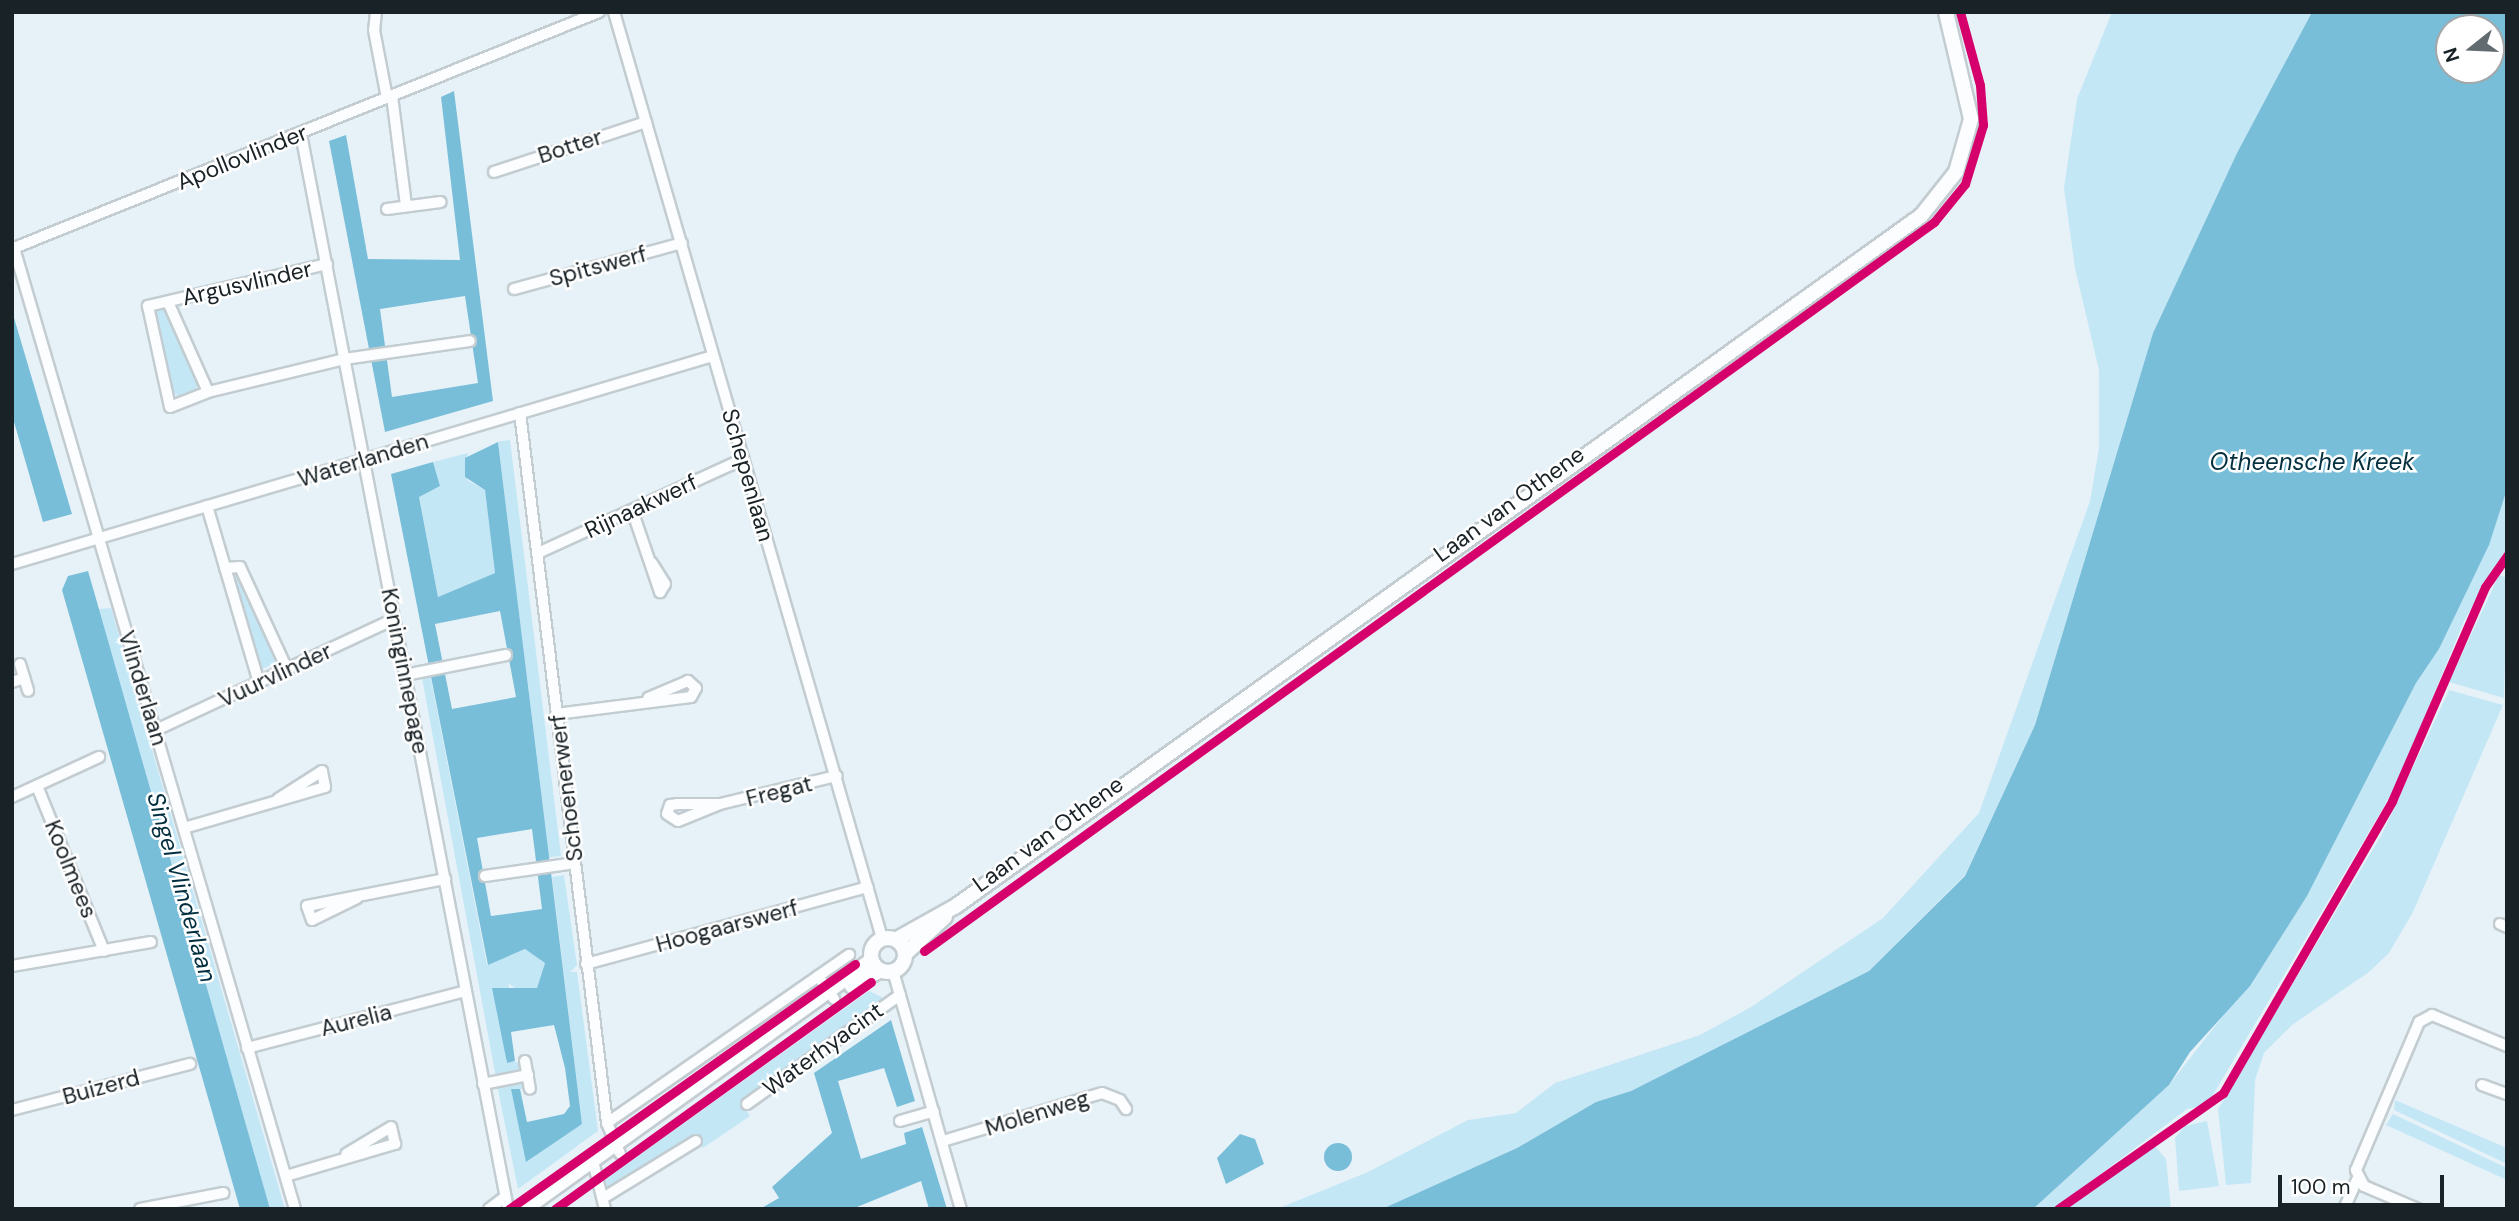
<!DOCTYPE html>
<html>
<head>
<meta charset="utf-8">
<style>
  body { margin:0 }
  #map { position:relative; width:2519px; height:1221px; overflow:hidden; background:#e7f2f8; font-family:"DM Sans",sans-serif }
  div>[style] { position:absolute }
  .green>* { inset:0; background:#c4e7f6; transform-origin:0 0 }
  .water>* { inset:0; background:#79bed9 }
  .round { border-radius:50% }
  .roads { filter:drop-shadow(2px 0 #c2ccd1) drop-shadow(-2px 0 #c2ccd1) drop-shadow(0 2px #c2ccd1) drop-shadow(0 -2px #c2ccd1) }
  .street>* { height:10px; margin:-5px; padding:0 5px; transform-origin:5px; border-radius:5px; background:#fbfdfe }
  .secondary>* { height:14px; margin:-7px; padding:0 7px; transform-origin:7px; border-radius:7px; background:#fbfdfe }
  .secondary>.ring { margin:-7px; padding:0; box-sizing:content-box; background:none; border:14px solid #fbfdfe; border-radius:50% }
  .cycleway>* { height:9px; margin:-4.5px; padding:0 4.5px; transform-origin:4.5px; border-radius:4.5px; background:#d6006c }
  span { translate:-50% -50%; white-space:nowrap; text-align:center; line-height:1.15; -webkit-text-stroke:5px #fff; paint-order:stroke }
  .street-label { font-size:23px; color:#192227 }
  .water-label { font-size:24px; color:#022f3e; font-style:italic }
  .frame { position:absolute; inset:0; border:14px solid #192227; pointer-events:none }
  .north { position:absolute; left:2435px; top:14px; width:70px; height:70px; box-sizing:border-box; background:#fff; border:2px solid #a3a7a9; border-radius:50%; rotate:252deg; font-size:19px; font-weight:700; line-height:28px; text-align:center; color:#192227 }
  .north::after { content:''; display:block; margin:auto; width:24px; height:32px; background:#616b70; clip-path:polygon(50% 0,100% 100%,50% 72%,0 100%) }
  .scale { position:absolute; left:2278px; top:1175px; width:166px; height:32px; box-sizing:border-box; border:4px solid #192227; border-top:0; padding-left:9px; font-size:21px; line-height:24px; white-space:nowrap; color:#192227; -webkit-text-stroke:5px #fff; paint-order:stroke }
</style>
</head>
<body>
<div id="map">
  <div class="green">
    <div style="clip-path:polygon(2112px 12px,2312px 12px,2237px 153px,2153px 333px,2035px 725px,1965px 875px,1869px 971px,1631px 1091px,1596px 1102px,1517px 1148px,1382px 1209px,1277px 1209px,1368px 1172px,1468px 1120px,1516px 1113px,1555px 1083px,1700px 1035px,1751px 1007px,1883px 918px,1979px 813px,2090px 501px,2099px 448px,2099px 370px,2075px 268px,2064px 188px,2077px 99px)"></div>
    <div style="clip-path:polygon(163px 309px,197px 384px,196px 392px,181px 399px,171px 390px,153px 311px)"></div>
    <div style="left:510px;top:440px;width:419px;height:12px;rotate:83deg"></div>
    <div style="clip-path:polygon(468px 453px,467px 480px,485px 490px,495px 573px,438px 597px,419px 496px,440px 486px,433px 462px)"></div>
    <div style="clip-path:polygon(2507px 489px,2507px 549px,2464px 621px,2396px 786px,2207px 1105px,2187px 1109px,2054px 1209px,2033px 1209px,2169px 1085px,2265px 962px,2307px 896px,2416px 683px,2439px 649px,2483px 557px)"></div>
    <div style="clip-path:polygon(238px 572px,279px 661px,260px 670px,233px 575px)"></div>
    <div style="clip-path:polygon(2499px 575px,2507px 578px,2504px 698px,2449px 682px)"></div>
    <div style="clip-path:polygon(111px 608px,285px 1209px,270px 1209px,99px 609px)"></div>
    <div style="clip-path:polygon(430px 674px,487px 965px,525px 949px,545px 963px,537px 988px,521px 992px,509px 984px,506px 1062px,520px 1062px,520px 1070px,496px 1078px,422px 678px)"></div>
    <div style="clip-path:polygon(2449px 690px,2503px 705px,2413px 912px,2389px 953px,2369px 972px,2292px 1025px,2264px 1053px,2255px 1080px,2251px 1183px,2226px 1185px,2218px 1109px,2382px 834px)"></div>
    <div style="clip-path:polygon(564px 875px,577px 965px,570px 972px,577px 972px,598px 1131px,518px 1189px,497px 1085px,523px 1081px,526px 1090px,520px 1089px,526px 1162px,582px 1123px,552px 877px)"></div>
    <div style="clip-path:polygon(869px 991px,886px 999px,741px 1102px,750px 1116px,703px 1148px,694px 1136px,619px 1189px,607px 1186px,606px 1179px)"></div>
    <div style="clip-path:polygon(2395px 1100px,2507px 1148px,2507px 1164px,2394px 1110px)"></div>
    <div style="clip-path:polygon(2393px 1114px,2507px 1168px,2507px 1180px,2386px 1125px)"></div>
    <div style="clip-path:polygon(2207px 1121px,2219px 1186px,2179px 1191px,2175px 1138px,2185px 1126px)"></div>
    <div style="clip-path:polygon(2154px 1145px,2166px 1159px,2171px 1209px,2066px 1209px)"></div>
  </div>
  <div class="water">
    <div style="clip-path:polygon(evenodd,2312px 12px,2507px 12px,2507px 489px,2489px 545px,2439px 649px,2416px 683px,2307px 896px,2250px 986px,2190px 1052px,2169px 1085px,2033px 1209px,1382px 1209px,1517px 1148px,1596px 1102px,1631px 1091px,1869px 971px,1965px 876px,2035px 725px,2153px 333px,2237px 153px,2312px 12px,2491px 28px,2491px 70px,2449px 70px,2449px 28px,2491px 28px)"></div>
    <div style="clip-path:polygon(evenodd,454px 91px,493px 401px,385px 432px,329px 141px,346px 135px,368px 259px,460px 260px,441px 97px,454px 91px,465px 296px,478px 383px,392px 397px,380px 309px,465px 296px)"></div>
    <div style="clip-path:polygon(12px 311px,72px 514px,43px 522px,12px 415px)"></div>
    <div style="clip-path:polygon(evenodd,498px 442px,582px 1124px,526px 1162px,511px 1089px,520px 1089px,527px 1122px,564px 1114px,570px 1106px,565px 1068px,554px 1025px,511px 1032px,515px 1061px,507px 1063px,492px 988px,537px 988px,545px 963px,525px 949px,488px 965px,391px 474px,433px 462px,440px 486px,419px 497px,438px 597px,495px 573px,485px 490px,465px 477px,465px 458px,498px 442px,500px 611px,516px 697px,452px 709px,435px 624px,500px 611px,498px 442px,532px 829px,542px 909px,491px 916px,477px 838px,532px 829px)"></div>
    <div style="clip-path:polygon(88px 571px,99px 609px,270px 1209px,240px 1209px,62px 590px,68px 576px)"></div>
    <div style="clip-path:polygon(891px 1020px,915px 1101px,897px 1107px,884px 1068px,838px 1081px,861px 1159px,906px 1144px,904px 1133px,922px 1127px,947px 1209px,929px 1209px,921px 1181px,852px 1209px,760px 1209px,779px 1198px,772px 1187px,832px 1133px,814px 1073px)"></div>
    <div style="clip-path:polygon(1240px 1134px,1255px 1139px,1264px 1164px,1226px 1184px,1217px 1158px)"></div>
    <div class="round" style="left:1324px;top:1143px;width:28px;height:28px"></div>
  </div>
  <div class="roads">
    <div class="street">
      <div style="left:376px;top:12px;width:18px;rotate:96deg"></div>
      <div style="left:374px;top:30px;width:69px;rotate:79.2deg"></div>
      <div style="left:614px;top:12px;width:964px;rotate:73.86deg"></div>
      <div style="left:392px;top:96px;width:111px;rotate:82.7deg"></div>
      <div style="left:301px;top:134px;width:1095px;rotate:79.1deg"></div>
      <div style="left:494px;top:172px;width:160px;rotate:-18.2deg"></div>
      <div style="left:387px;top:209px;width:54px;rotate:-7.4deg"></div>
      <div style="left:327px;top:264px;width:184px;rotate:166.8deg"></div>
      <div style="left:148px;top:306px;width:103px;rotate:77.7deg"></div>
      <div style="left:170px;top:407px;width:41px;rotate:-21.5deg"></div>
      <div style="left:208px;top:392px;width:140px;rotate:-13.6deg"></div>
      <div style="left:344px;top:359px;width:127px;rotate:-8.1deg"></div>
      <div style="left:514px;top:289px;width:174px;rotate:-15.3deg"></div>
      <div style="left:168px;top:302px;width:98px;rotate:66deg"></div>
      <div style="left:520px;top:413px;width:715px;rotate:83.01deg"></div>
      <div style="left:607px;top:1123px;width:33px;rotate:67deg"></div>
      <div style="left:207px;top:506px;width:184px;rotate:73.6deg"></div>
      <div style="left:632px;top:510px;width:87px;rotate:71.1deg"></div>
      <div style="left:660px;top:592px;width:9px;rotate:-58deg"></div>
      <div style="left:665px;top:584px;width:25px;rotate:-122deg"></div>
      <div style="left:538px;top:553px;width:226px;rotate:-24.6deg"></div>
      <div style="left:12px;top:564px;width:731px;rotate:-16.53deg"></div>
      <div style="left:225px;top:568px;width:15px;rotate:-4deg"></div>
      <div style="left:240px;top:567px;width:112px;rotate:65.3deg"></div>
      <div style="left:20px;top:664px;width:28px;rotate:73deg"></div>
      <div style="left:405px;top:675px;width:103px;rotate:-11.2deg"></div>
      <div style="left:12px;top:682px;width:13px;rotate:-18deg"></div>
      <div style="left:556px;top:714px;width:136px;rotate:-7.2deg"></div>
      <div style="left:691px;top:697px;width:10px;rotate:-61deg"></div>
      <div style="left:696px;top:688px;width:11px;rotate:-139deg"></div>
      <div style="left:688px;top:681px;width:43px;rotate:157deg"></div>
      <div style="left:156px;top:730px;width:263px;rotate:-25deg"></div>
      <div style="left:37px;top:786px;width:178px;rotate:67.9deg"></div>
      <div style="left:12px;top:797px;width:96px;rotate:-24.7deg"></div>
      <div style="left:720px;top:804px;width:42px;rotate:180deg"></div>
      <div style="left:678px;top:804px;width:8px;rotate:173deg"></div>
      <div style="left:670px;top:805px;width:9px;rotate:108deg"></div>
      <div style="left:667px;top:814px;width:13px;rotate:32deg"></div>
      <div style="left:678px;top:821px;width:45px;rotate:-22deg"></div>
      <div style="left:720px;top:804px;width:120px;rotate:-13.5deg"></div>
      <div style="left:184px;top:828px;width:147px;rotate:-16.2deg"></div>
      <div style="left:325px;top:787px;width:16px;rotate:-101deg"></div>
      <div style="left:322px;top:771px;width:52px;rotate:147.5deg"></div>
      <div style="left:485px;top:876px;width:91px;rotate:-8.2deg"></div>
      <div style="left:357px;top:898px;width:50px;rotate:153.9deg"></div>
      <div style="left:312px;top:920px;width:15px;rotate:-110deg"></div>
      <div style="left:307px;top:906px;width:141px;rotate:-11.1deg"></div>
      <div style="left:2500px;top:924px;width:8px;rotate:23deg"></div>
      <div style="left:586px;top:964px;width:292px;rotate:-15.3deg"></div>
      <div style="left:12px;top:966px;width:141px;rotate:-9.8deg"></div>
      <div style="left:893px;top:971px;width:248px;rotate:74.1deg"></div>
      <div style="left:818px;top:976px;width:28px;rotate:55deg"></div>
      <div style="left:247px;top:1048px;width:226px;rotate:-14.6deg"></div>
      <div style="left:525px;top:1061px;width:28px;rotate:80deg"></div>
      <div style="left:483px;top:1084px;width:46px;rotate:-11.3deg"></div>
      <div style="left:2482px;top:1085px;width:27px;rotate:20deg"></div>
      <div style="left:747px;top:1104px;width:188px;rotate:-35.5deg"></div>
      <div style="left:12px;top:1110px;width:184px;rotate:-14.5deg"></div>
      <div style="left:900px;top:1121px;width:35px;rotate:-16deg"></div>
      <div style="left:607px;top:1123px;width:295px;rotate:-34.8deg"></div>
      <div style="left:943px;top:1141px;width:166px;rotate:-16.8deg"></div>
      <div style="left:1102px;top:1093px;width:19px;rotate:21deg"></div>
      <div style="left:1120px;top:1100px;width:11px;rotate:56deg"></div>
      <div style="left:593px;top:1161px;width:49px;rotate:76deg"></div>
      <div style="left:286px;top:1176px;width:114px;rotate:-16.4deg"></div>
      <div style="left:395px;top:1144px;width:17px;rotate:-103deg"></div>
      <div style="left:391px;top:1127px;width:52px;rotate:149deg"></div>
      <div style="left:603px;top:1198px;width:109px;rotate:-31.5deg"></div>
      <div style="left:140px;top:1209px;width:85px;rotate:-10.9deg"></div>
      <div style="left:295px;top:1209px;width:1001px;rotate:-106.3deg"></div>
      <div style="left:14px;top:248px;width:631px;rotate:-21.97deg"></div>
      <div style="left:489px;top:1209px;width:20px;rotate:-37deg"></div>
      <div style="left:2344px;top:1209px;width:32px;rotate:-66deg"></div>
      <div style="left:2418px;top:1209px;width:59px;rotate:-156.9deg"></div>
      <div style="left:2364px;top:1186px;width:18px;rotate:-117deg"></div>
      <div style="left:2356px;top:1170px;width:161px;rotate:-66.9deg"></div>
      <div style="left:2419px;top:1022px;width:15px;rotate:-28deg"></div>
      <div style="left:2432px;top:1015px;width:81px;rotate:22.5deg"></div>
    </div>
    <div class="secondary">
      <div class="ring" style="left:871px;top:938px;width:20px;height:20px"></div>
      <div style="left:897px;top:939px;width:68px;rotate:-29.2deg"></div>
      <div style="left:956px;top:906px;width:1186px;rotate:-35.57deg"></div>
      <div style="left:1921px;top:216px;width:56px;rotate:-51.5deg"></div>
      <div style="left:1956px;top:172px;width:55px;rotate:-74.2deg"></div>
      <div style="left:1971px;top:119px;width:110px;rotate:-103.2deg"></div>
      <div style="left:906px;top:953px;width:53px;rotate:-42.7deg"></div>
      <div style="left:852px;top:986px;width:31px;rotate:-29deg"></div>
      <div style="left:525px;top:1209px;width:426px;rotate:-35.7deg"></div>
    </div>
  </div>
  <div class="cycleway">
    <div style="left:924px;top:951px;width:1246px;rotate:-35.82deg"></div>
    <div style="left:1934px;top:222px;width:49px;rotate:-50.8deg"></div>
    <div style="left:1965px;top:184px;width:62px;rotate:-73deg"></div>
    <div style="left:1983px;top:125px;width:40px;rotate:-94.3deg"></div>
    <div style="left:1980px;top:85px;width:76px;rotate:-105.3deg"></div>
    <div style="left:509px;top:1209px;width:424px;rotate:-35.3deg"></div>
    <div style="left:555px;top:1209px;width:389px;rotate:-35.7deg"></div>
    <div style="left:2058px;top:1209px;width:202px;rotate:-35.1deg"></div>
    <div style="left:2223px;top:1093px;width:337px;rotate:-59.9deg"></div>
    <div style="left:2392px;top:801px;width:233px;rotate:-66.5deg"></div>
    <div style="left:2485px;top:587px;width:39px;rotate:-55deg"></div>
  </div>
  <div class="street-label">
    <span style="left:570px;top:146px;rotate:-18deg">Botter</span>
    <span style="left:242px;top:157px;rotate:-22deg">Apollovlinder</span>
    <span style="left:598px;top:266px;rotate:-15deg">Spitswerf</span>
    <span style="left:247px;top:283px;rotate:-13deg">Argusvlinder</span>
    <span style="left:363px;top:460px;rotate:-17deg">Waterlanden</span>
    <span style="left:748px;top:475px;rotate:74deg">Schepenlaan</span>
    <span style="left:1509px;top:504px;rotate:-36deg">Laan van Othene</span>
    <span style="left:641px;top:506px;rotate:-25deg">Rijnaakwerf</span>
    <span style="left:405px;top:671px;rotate:79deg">Koninginnepage</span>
    <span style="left:275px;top:675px;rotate:-25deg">Vuurvlinder</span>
    <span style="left:143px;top:688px;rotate:73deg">Vlinderlaan</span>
    <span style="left:566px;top:788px;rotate:-97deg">Schoenerwerf</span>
    <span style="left:779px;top:791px;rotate:-14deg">Fregat</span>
    <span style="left:1048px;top:834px;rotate:-36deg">Laan van Othene</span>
    <span style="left:71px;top:869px;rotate:68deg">Koolmees</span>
    <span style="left:727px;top:926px;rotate:-15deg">Hoogaarswerf</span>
    <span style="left:356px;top:1020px;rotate:-14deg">Aurelia</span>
    <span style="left:823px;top:1049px;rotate:-36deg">Waterhyacint</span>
    <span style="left:101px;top:1087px;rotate:-15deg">Buizerd</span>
    <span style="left:1037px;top:1113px;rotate:-17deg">Molenweg</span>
  </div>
  <div class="water-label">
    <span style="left:2312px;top:462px">Otheensche Kreek</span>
    <span style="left:182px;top:887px;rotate:74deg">Singel Vlinderlaan</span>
  </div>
  <div class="frame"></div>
  <div class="north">N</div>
  <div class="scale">100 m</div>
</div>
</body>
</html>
